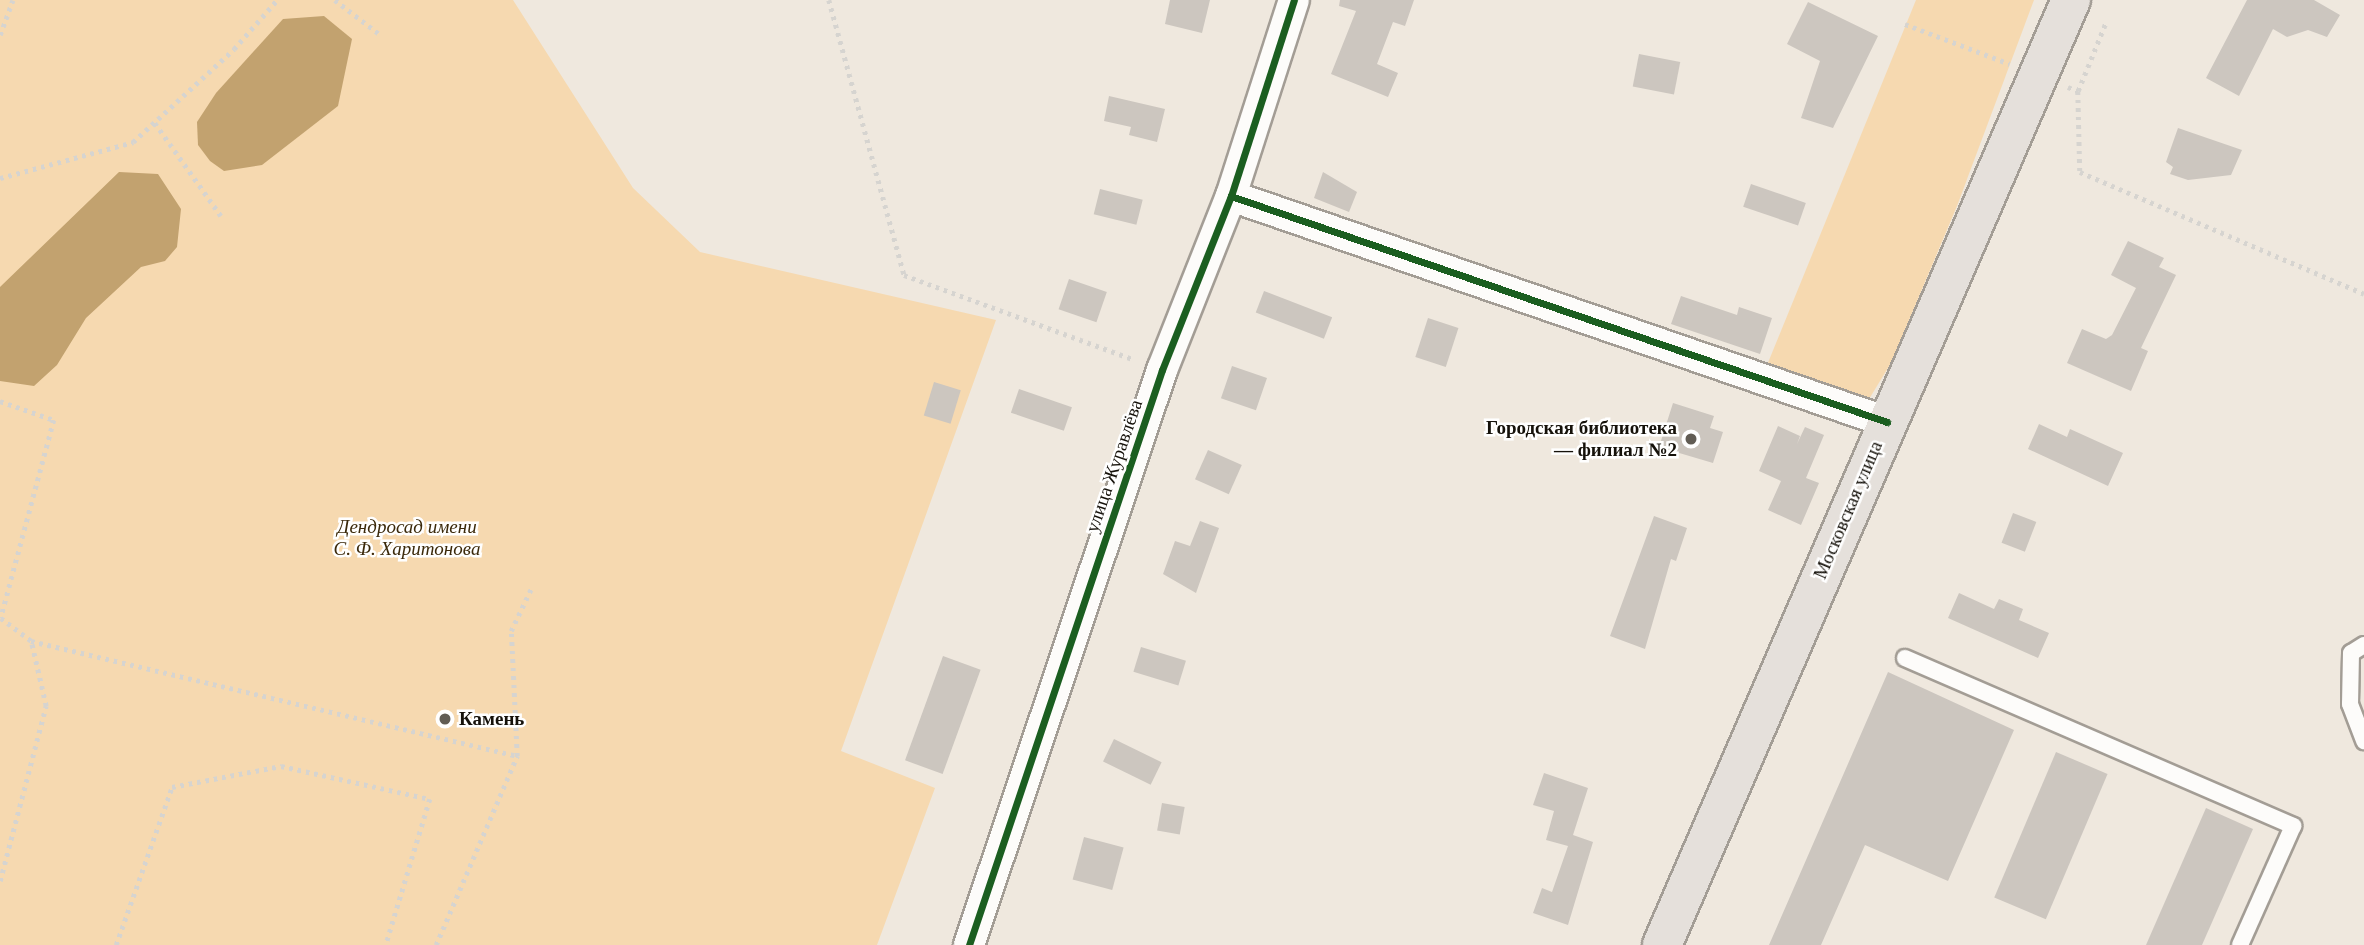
<!DOCTYPE html>
<html>
<head>
<meta charset="utf-8">
<style>
  body { margin:0 }
  #map { position:relative; width:2364px; height:945px; overflow:hidden; background:#efe8de; font-family:Georgia,serif }
  div>[style] { position:absolute }
  .green>* { inset:0; background:#f6d9b0 }
  .water>* { inset:0; background:#c2a26f }
  .building>* { inset:0; background:#ccc6bf; transform-origin:0 0 }
  .path>* { height:4.5px; margin-top:-2.25px; transform-origin:0; background:repeating-linear-gradient(90deg,#d6d4d0 0 3.5px,transparent 0 8.5px) }
  .roads { filter:drop-shadow(2px 0 #a39d95) drop-shadow(-2px 0 #a39d95) drop-shadow(0 2px #a39d95) drop-shadow(0 -2px #a39d95) }
  .service>* { height:16px; margin:-8px; padding:0 8px; transform-origin:8px; border-radius:8px; background:#fdfcfa }
  .minor>* { height:30px; margin:-15px; padding:0 15px; transform-origin:15px; border-radius:15px; background:#fdfcfa }
  .primary>* { height:38px; margin:-19px; padding:0 19px; transform-origin:19px; border-radius:19px; background:#e5e0db }
  .cycleway>* { height:7px; margin:-3.5px; padding:0 3.5px; transform-origin:3.5px; border-radius:3.5px; background:#1b5e20 }
  .dots>* { width:19px; height:19px; translate:-50% -50%; box-sizing:border-box; border:4px solid #fff; border-radius:50% }
  span { translate:-50% -50%; white-space:nowrap; text-align:center; line-height:1.15; -webkit-text-stroke:5px #fff; paint-order:stroke }
  .poi-label { font-size:19px; color:#15110a; font-weight:700 }
  .right { translate:-100% -50%; text-align:right }
  .left { translate:0 -50%; text-align:left }
  .street-label { font-size:19px; color:#15110a }
  .park-label { font-size:19px; color:#3b290a; font-style:italic }
</style>
</head>
<body>
<div id="map">
  <div class="green">
    <div style="clip-path:polygon(0 0,513px 0,633px 188px,700px 252px,996px 320px,841px 751px,935px 788px,877px 945px,0 945px)"></div>
    <div style="clip-path:polygon(1916px 0,2034px 0,1957px 206px,1891px 363px,1866px 404px,1763px 375px)"></div>
  </div>
  <div class="water">
    <div style="clip-path:polygon(324px 16px,352px 39px,338px 106px,262px 165px,224px 171px,210px 161px,198px 145px,197px 122px,216px 93px,283px 19px)"></div>
    <div style="clip-path:polygon(119px 172px,158px 174px,181px 209px,177px 247px,165px 261px,141px 267px,86px 318px,57px 365px,34px 386px,0 381px,0 287px)"></div>
  </div>
  <div class="building">
    <div style="clip-path:polygon(1170px 0,1210px 0,1202px 33px,1165px 24px)"></div>
    <div style="clip-path:polygon(1340px 0,1414px 0,1405px 26px,1393px 22px,1377px 64px,1398px 73px,1388px 97px,1331px 74px,1356px 11px,1339px 6px)"></div>
    <div style="clip-path:polygon(2247px 0,2314px 0,2340px 15px,2327px 37px,2308px 30px,2287px 37px,2273px 29px,2239px 96px,2206px 78px)"></div>
    <div style="clip-path:polygon(1808px 2px,1878px 36px,1833px 128px,1801px 118px,1820px 61px,1787px 44px)"></div>
    <div style="left:1639px;top:54px;width:42px;height:33px;rotate:11deg"></div>
    <div style="clip-path:polygon(1109px 96px,1165px 109px,1157px 142px,1129px 135px,1131px 127px,1104px 121px)"></div>
    <div style="clip-path:polygon(2178px 128px,2242px 150px,2231px 175px,2188px 180px,2170px 174px,2173px 167px,2166px 162px)"></div>
    <div style="clip-path:polygon(1323px 172px,1357px 192px,1349px 212px,1314px 198px)"></div>
    <div style="left:1751px;top:184px;width:58px;height:24px;rotate:19deg"></div>
    <div style="left:1100px;top:189px;width:44px;height:26px;rotate:14deg"></div>
    <div style="clip-path:polygon(2128px 241px,2164px 258px,2159px 267px,2176px 275px,2141px 348px,2148px 351px,2131px 391px,2067px 363px,2082px 329px,2106px 339px,2112px 335px,2136px 288px,2111px 275px)"></div>
    <div style="left:1069px;top:279px;width:40px;height:32px;rotate:19deg"></div>
    <div style="left:1264px;top:291px;width:73px;height:23px;rotate:21deg"></div>
    <div style="clip-path:polygon(1681px 296px,1737px 315px,1739px 307px,1772px 318px,1760px 354px,1671px 324px)"></div>
    <div style="left:1428px;top:318px;width:32px;height:41px;rotate:18deg"></div>
    <div style="left:1232px;top:366px;width:37px;height:34px;rotate:19deg"></div>
    <div style="left:934px;top:382px;width:28px;height:35px;rotate:17deg"></div>
    <div style="left:1019px;top:389px;width:56px;height:25px;rotate:19deg"></div>
    <div style="clip-path:polygon(1673px 403px,1714px 416px,1710px 428px,1723px 432px,1713px 463px,1659px 447px)"></div>
    <div style="clip-path:polygon(2039px 424px,2067px 437px,2070px 429px,2123px 453px,2108px 486px,2028px 449px)"></div>
    <div style="clip-path:polygon(1778px 426px,1800px 436px,1797px 444px,1805px 427px,1824px 435px,1806px 478px,1819px 483px,1801px 525px,1768px 510px,1781px 481px,1759px 471px)"></div>
    <div style="left:1208px;top:450px;width:37px;height:32px;rotate:24deg"></div>
    <div style="left:2013px;top:513px;width:25px;height:32px;rotate:21deg"></div>
    <div style="clip-path:polygon(1654px 516px,1687px 528px,1676px 561px,1671px 559px,1645px 649px,1610px 636px)"></div>
    <div style="clip-path:polygon(1200px 521px,1219px 528px,1196px 593px,1163px 574px,1175px 541px,1190px 546px)"></div>
    <div style="clip-path:polygon(1959px 593px,1994px 609px,1999px 599px,2023px 609px,2019px 620px,2049px 633px,2038px 658px,1948px 618px)"></div>
    <div style="left:1141px;top:647px;width:47px;height:26px;rotate:17deg"></div>
    <div style="left:943px;top:656px;width:40px;height:111px;rotate:20deg"></div>
    <div style="clip-path:polygon(1888px 672px,2014px 730px,1948px 881px,1865px 845px,1821px 945px,1769px 945px)"></div>
    <div style="left:1114px;top:739px;width:53px;height:25px;rotate:26deg"></div>
    <div style="left:2056px;top:752px;width:56px;height:158px;rotate:23deg"></div>
    <div style="clip-path:polygon(1544px 773px,1588px 788px,1573px 835px,1593px 842px,1568px 925px,1533px 913px,1542px 888px,1552px 892px,1568px 846px,1546px 840px,1554px 811px,1533px 805px)"></div>
    <div style="left:1162px;top:803px;width:23px;height:28px;rotate:10deg"></div>
    <div style="clip-path:polygon(2206px 808px,2253px 829px,2202px 945px,2146px 945px)"></div>
    <div style="left:1084px;top:837px;width:41px;height:44px;rotate:15deg"></div>
  </div>
  <div class="path">
    <div style="left:335px;top:0;width:59px;rotate:37.5deg"></div>
    <div style="left:829px;top:0;width:285px;rotate:74.7deg"></div>
    <div style="left:904px;top:275px;width:246px;rotate:20.2deg"></div>
    <div style="left:1905px;top:24px;width:112px;rotate:20.9deg"></div>
    <div style="left:0;top:35px;width:37px;rotate:-70deg"></div>
    <div style="left:2068px;top:87px;width:11px;rotate:22deg"></div>
    <div style="left:2078px;top:91px;width:81px;rotate:88.6deg"></div>
    <div style="left:2080px;top:172px;width:309px;rotate:23.2deg"></div>
    <div style="left:2078px;top:91px;width:74px;rotate:-67.9deg"></div>
    <div style="left:155px;top:123px;width:114px;rotate:54.6deg"></div>
    <div style="left:0;top:178px;width:138px;rotate:-15.1deg"></div>
    <div style="left:133px;top:142px;width:137px;rotate:-42.6deg"></div>
    <div style="left:234px;top:49px;width:65px;rotate:-48.7deg"></div>
    <div style="left:0;top:401px;width:57px;rotate:19.4deg"></div>
    <div style="left:54px;top:420px;width:205px;rotate:105deg"></div>
    <div style="left:1px;top:618px;width:38px;rotate:37deg"></div>
    <div style="left:31px;top:641px;width:499px;rotate:13.3deg"></div>
    <div style="left:0;top:881px;width:181px;rotate:-75.3deg"></div>
    <div style="left:46px;top:706px;width:67px;rotate:-103deg"></div>
    <div style="left:116px;top:945px;width:168px;rotate:-70.5deg"></div>
    <div style="left:172px;top:787px;width:111px;rotate:-10.9deg"></div>
    <div style="left:281px;top:766px;width:153px;rotate:12.5deg"></div>
    <div style="left:430px;top:799px;width:152px;rotate:106.8deg"></div>
    <div style="left:436px;top:945px;width:206px;rotate:-66.8deg"></div>
    <div style="left:517px;top:756px;width:125px;rotate:-92.7deg"></div>
    <div style="left:511px;top:631px;width:47px;rotate:-64.5deg"></div>
  </div>
  <div class="roads">
    <div class="service">
      <div style="left:2364px;top:645px;width:15px;rotate:148deg"></div>
      <div style="left:2351px;top:653px;width:51px;rotate:91.1deg"></div>
      <div style="left:2350px;top:704px;width:40px;rotate:69deg"></div>
      <div style="left:1905px;top:658px;width:423px;rotate:23.4deg"></div>
      <div style="left:2293px;top:826px;width:130px;rotate:114deg"></div>
    </div>
    <div class="minor">
      <div style="left:1231px;top:196px;width:694px;rotate:19.01deg"></div>
      <div style="left:969px;top:945px;width:607px;rotate:-71.45deg"></div>
      <div style="left:1162px;top:370px;width:187px;rotate:-68.4deg"></div>
      <div style="left:1231px;top:196px;width:206px;rotate:-72.2deg"></div>
    </div>
    <div class="primary">
      <div style="left:1662px;top:945px;width:1030px;rotate:-66.6deg"></div>
    </div>
  </div>
  <div class="cycleway">
    <div style="left:1231px;top:196px;width:694px;rotate:19.01deg"></div>
    <div style="left:969px;top:945px;width:607px;rotate:-71.45deg"></div>
    <div style="left:1162px;top:370px;width:187px;rotate:-68.4deg"></div>
    <div style="left:1231px;top:196px;width:206px;rotate:-72.2deg"></div>
  </div>
  <div class="dots">
    <div style="left:1691px;top:439px;background:#615c54"></div>
    <div style="left:445px;top:719px;background:#615c54"></div>
  </div>
  <div class="poi-label">
    <span class="right" style="left:1677px;top:439px">Городская библиотека<br>— филиал №2</span>
    <span class="left" style="left:459px;top:719px">Камень</span>
  </div>
  <div class="street-label">
    <span style="left:1114px;top:466px;rotate:-71deg">улица Журавлёва</span>
    <span style="left:1848px;top:510px;rotate:-67deg">Московская улица</span>
  </div>
  <div class="park-label">
    <span style="left:407px;top:538px">Дендросад имени<br>С. Ф. Харитонова</span>
  </div>
</div>
</body>
</html>
